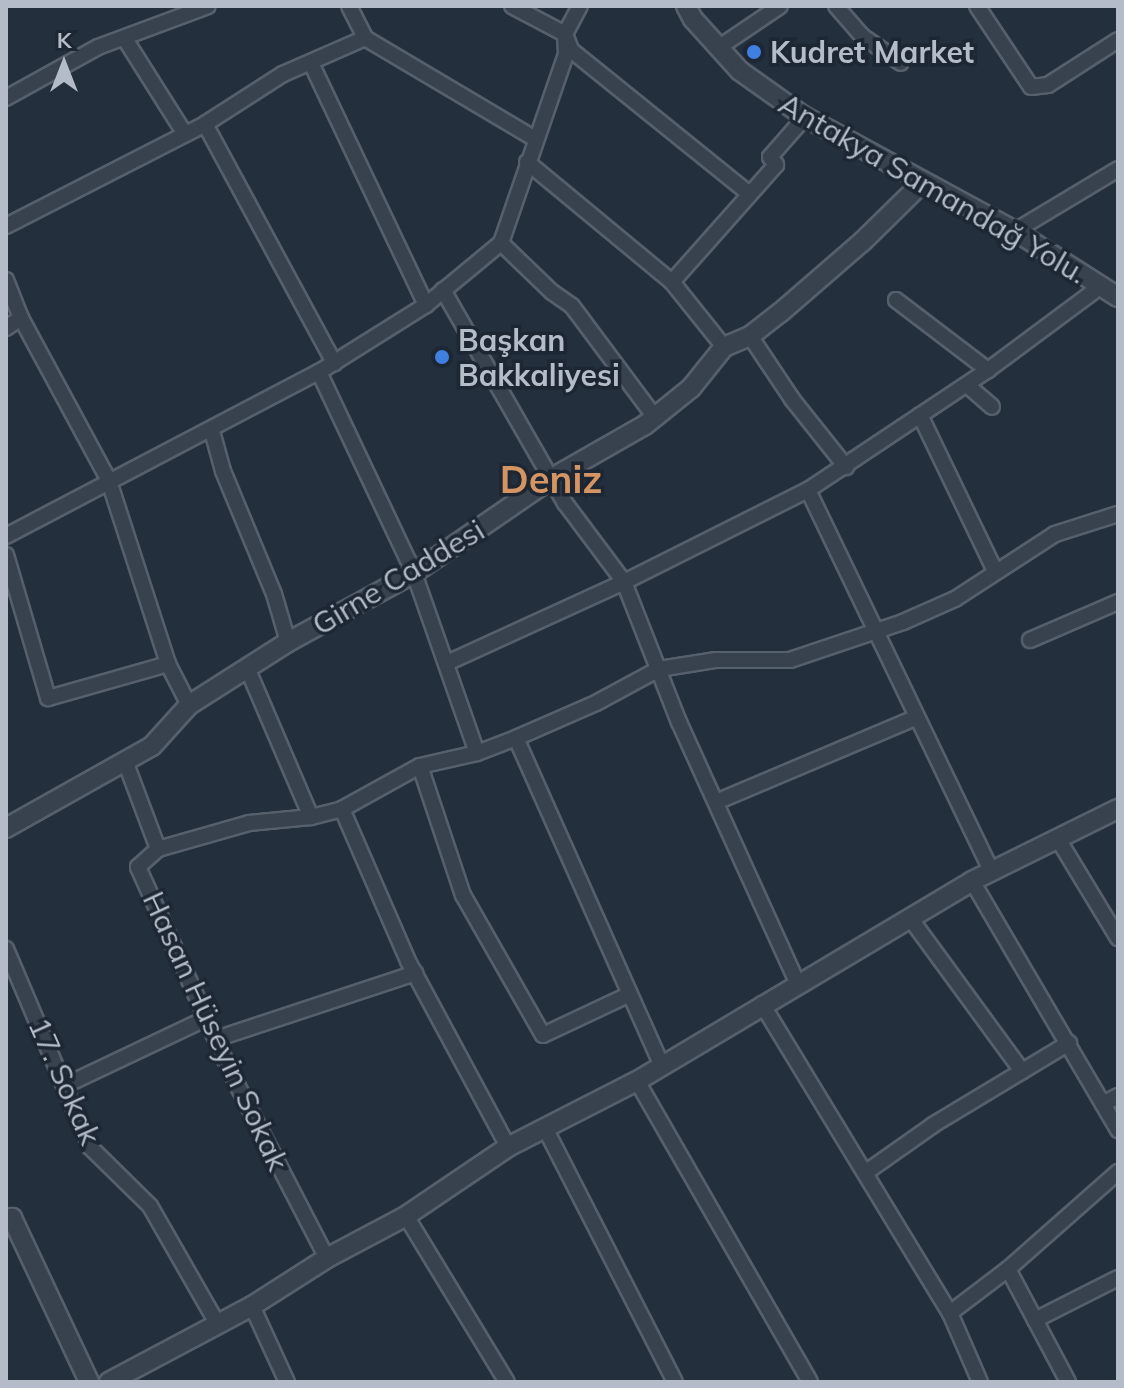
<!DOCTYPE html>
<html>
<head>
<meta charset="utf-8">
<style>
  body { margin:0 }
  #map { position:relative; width:1124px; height:1388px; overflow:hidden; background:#242f3e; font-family:Mulish,sans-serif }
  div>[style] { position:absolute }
  .roads { filter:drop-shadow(2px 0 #565f6c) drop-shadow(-2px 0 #565f6c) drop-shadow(0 2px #565f6c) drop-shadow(0 -2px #565f6c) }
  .minor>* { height:14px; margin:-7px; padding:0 7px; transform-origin:7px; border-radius:7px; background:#38414e }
  .tertiary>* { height:18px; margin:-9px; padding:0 9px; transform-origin:9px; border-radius:9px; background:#38414e }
  .dots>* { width:22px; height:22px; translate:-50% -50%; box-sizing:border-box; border:4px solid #1d2633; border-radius:50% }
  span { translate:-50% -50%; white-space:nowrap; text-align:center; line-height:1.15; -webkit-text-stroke:7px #1d2633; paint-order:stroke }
  .poi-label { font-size:30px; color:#b4bcc9; font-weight:700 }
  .left { translate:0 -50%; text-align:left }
  .street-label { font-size:30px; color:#b4bcc9 }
  .district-label { font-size:38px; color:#d59563; font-weight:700 }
  .frame { position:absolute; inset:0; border:8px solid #b4bcc9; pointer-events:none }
  .north { position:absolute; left:24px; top:24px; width:80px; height:80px; -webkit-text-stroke:6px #1d2633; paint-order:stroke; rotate:0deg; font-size:22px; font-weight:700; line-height:32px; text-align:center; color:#b4bcc9 }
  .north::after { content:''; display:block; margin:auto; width:28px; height:36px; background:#b4bcc9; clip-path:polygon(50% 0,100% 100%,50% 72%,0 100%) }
</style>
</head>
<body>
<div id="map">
  <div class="roads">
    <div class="minor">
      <div style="left:349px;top:6px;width:36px;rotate:63deg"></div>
      <div style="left:512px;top:6px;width:60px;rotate:27.8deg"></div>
      <div style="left:565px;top:34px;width:17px;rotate:69deg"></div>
      <div style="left:571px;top:50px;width:228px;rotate:38.9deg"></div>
      <div style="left:836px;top:6px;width:40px;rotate:49deg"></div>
      <div style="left:862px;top:36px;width:47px;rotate:34.7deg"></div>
      <div style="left:977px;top:6px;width:97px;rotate:56.3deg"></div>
      <div style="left:1031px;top:87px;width:17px;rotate:-7deg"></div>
      <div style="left:1048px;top:85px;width:83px;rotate:-32.7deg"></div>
      <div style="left:365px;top:38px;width:198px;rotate:30.7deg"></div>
      <div style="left:125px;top:39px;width:112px;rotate:57.7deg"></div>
      <div style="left:721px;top:46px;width:71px;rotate:-34.1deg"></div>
      <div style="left:311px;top:63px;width:268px;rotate:64.6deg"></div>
      <div style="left:6px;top:98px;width:105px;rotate:-29deg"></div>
      <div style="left:98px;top:47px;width:117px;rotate:-20.4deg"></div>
      <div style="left:205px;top:124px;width:93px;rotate:-32.7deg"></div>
      <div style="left:283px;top:74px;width:90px;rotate:-23.7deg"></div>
      <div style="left:527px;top:162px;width:188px;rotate:39.6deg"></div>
      <div style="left:672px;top:282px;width:83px;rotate:51.3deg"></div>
      <div style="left:6px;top:226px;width:224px;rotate:-27.1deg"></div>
      <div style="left:205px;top:124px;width:272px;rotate:61.6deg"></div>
      <div style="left:1015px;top:231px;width:120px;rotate:-31deg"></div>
      <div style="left:501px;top:243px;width:71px;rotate:43.9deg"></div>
      <div style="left:552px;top:292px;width:24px;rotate:35deg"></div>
      <div style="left:572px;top:306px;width:137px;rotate:53.3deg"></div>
      <div style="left:6px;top:280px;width:41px;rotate:68.5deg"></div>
      <div style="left:672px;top:282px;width:157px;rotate:-48.4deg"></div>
      <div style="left:776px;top:165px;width:10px;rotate:-127deg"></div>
      <div style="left:770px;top:157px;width:53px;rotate:-48.8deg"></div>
      <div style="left:443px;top:290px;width:245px;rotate:60.2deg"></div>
      <div style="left:565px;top:503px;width:99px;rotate:53.2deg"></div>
      <div style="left:624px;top:582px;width:150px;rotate:68.6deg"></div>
      <div style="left:679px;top:722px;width:286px;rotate:65.6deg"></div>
      <div style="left:896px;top:300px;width:116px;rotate:37.3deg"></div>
      <div style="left:6px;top:328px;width:18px;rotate:-34deg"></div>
      <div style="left:21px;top:318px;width:185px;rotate:61.6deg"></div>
      <div style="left:109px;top:481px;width:192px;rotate:72.1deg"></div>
      <div style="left:168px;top:664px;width:46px;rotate:62.9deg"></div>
      <div style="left:750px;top:336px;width:76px;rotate:56.3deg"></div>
      <div style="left:792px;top:399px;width:87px;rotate:51.5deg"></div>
      <div style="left:319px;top:372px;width:222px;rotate:64.7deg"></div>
      <div style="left:414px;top:573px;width:191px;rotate:70.7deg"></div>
      <div style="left:967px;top:385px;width:33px;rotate:41deg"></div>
      <div style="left:920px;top:415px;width:173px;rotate:64.3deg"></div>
      <div style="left:212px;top:431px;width:41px;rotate:74.6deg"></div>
      <div style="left:223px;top:471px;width:133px;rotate:67.5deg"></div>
      <div style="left:274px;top:594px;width:50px;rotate:73.7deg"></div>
      <div style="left:808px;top:490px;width:423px;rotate:64.3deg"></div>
      <div style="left:6px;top:536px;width:353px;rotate:-27.7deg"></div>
      <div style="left:319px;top:372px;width:126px;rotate:-32.1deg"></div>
      <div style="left:426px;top:305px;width:97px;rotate:-39.6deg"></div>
      <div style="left:501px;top:243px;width:200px;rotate:-71deg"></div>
      <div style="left:566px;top:54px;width:20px;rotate:-93deg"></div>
      <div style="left:565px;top:34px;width:32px;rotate:-62deg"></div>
      <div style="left:6px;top:555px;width:149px;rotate:73.6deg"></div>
      <div style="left:48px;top:698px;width:125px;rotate:-15.8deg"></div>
      <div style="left:1030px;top:640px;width:96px;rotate:-23.4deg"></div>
      <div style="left:447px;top:663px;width:195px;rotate:-24.6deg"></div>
      <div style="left:624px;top:582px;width:206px;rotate:-26.6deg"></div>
      <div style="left:808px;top:490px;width:216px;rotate:-33.7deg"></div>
      <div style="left:988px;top:370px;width:141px;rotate:-36.6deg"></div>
      <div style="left:248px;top:670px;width:160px;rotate:66.8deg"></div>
      <div style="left:516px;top:738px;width:359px;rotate:66deg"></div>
      <div style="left:125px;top:761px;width:94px;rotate:69.4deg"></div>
      <div style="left:158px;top:849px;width:27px;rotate:138deg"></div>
      <div style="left:138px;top:867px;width:228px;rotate:65.7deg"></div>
      <div style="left:232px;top:1075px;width:206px;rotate:62.6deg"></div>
      <div style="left:420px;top:766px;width:136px;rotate:71.6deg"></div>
      <div style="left:463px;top:895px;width:161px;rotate:60.3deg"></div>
      <div style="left:543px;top:1035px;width:94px;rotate:-25.2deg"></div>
      <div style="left:716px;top:802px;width:216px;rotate:-22.9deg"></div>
      <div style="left:342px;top:809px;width:166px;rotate:66.5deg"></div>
      <div style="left:408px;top:961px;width:211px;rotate:61.7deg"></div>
      <div style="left:1058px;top:839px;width:116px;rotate:58.8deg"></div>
      <div style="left:158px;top:849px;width:95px;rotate:-15.9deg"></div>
      <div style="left:249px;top:823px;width:62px;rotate:-5.5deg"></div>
      <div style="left:311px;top:817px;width:32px;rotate:-14deg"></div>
      <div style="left:342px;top:809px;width:89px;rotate:-28.9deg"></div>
      <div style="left:420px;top:766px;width:58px;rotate:-12.8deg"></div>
      <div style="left:477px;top:753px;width:42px;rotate:-21deg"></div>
      <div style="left:516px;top:738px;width:87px;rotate:-23.6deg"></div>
      <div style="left:596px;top:703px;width:72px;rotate:-28.4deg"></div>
      <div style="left:659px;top:669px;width:58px;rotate:-9deg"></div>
      <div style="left:716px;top:660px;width:74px"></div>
      <div style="left:790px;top:660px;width:119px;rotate:-18.6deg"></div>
      <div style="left:903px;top:622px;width:57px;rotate:-23.9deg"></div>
      <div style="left:955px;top:599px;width:119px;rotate:-33deg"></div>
      <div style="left:1055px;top:534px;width:66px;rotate:-17.6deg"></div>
      <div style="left:972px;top:881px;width:289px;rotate:59.6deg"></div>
      <div style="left:910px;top:918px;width:190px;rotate:53.8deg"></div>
      <div style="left:6px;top:949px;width:215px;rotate:67deg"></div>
      <div style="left:90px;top:1147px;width:84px;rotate:44.5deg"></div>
      <div style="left:150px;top:1206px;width:135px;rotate:60.2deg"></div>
      <div style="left:762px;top:1004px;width:362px;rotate:58.7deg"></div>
      <div style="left:950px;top:1313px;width:75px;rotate:66.5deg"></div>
      <div style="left:216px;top:1039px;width:210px;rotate:-18.3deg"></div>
      <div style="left:637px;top:1081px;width:347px;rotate:60.1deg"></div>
      <div style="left:66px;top:1085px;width:156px;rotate:-25.4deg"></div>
      <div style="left:1103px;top:1104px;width:17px;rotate:-28deg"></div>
      <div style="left:546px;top:1130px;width:283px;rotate:62.9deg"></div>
      <div style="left:865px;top:1173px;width:83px;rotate:-35.2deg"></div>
      <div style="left:933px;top:1125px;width:159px;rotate:-31.1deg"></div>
      <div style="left:406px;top:1216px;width:194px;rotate:58.7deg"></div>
      <div style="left:1008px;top:1269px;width:128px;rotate:62deg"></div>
      <div style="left:252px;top:1306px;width:84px;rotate:65.3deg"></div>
      <div style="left:950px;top:1313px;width:73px;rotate:-37.2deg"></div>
      <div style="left:1008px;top:1269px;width:147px;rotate:-41.4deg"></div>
      <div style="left:1035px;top:1320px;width:93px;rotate:-26.8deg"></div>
    </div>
    <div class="tertiary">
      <div style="left:686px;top:6px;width:15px;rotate:62deg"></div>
      <div style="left:693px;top:19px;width:70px;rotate:47.9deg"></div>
      <div style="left:740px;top:71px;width:80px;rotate:35.3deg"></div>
      <div style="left:805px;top:117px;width:239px;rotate:28.5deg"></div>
      <div style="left:1015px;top:231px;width:122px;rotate:32.7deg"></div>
      <div style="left:6px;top:828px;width:167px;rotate:-29.3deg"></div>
      <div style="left:152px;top:746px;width:55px;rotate:-47.9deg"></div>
      <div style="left:189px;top:705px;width:117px;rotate:-32.5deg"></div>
      <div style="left:288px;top:642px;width:144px;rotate:-28.7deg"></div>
      <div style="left:414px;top:573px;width:168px;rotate:-34.5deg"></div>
      <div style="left:552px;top:478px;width:107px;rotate:-29.7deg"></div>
      <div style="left:645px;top:425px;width:59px;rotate:-38.8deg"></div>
      <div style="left:691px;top:388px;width:53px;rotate:-51.2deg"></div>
      <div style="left:724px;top:347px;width:28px;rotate:-23deg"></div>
      <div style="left:750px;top:336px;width:39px;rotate:-38deg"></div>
      <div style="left:781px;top:312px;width:108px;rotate:-40.9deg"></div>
      <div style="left:863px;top:241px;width:83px;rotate:-44.5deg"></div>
      <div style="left:6px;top:1221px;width:7px;rotate:-27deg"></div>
      <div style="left:12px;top:1218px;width:181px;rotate:64.8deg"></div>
      <div style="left:109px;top:1382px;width:162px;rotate:-28deg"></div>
      <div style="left:252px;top:1306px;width:89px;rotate:-32.6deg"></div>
      <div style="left:327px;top:1258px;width:89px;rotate:-28deg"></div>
      <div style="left:406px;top:1216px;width:123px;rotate:-34.1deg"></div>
      <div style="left:508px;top:1147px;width:145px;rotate:-27.1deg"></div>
      <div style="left:637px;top:1081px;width:390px;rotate:-30.8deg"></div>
      <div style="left:972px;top:881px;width:163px;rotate:-26.3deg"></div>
    </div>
  </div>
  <div class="dots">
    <div style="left:754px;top:52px;background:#3f7fe0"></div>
    <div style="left:442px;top:357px;background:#3f7fe0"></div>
  </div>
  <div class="poi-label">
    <span class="left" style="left:770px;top:52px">Kudret Market</span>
    <span class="left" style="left:458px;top:357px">Başkan<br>Bakkaliyesi</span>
  </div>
  <div class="street-label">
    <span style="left:933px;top:188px;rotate:30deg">Antakya Samandağ Yolu.</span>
    <span style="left:398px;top:577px;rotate:-31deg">Girne Caddesi</span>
    <span style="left:216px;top:1031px;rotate:65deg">Hasan Hüseyin Sokak</span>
    <span style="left:65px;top:1081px;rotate:66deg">17. Sokak</span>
  </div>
  <div class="district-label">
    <span style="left:551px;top:480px">Deniz</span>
  </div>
  <div class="frame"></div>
  <div class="north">K</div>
</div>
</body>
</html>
